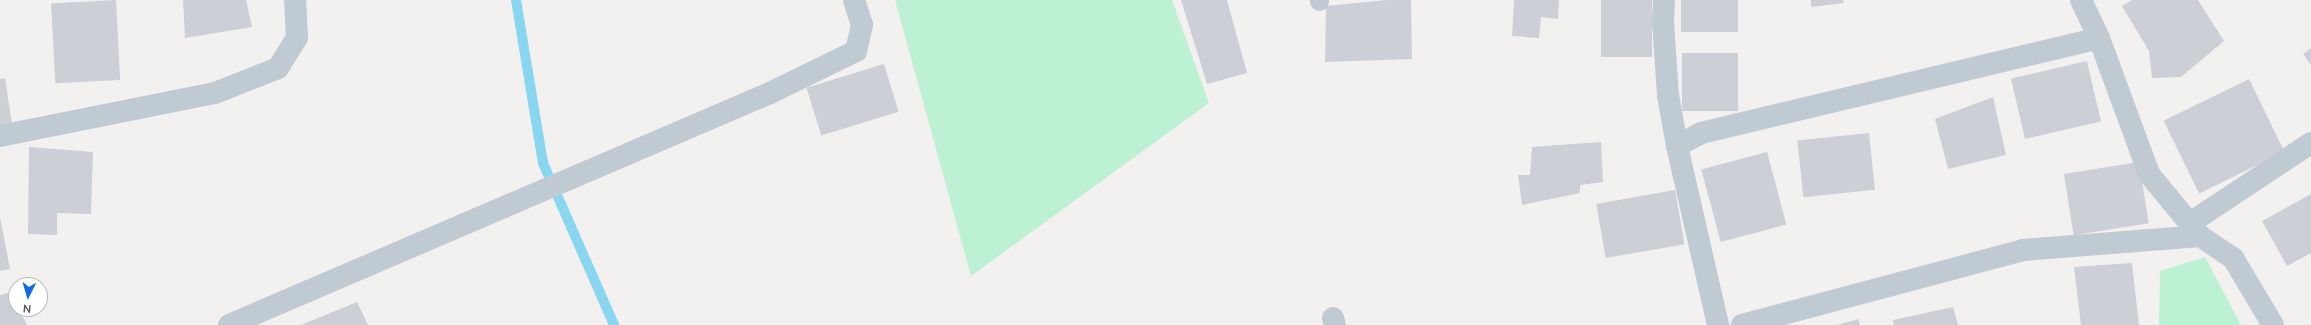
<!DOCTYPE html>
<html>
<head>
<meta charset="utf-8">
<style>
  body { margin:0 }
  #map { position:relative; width:2311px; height:325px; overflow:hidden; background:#f3f0f0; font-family:"Nunito Sans",sans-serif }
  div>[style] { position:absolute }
  .green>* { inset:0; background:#bdf1d4 }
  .stream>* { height:10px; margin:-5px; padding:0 5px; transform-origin:5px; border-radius:5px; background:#89d6f0 }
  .building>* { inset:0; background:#cccfd5; transform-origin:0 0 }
  .service>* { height:19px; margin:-9.5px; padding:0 9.5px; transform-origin:9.5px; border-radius:9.5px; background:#c0cad2 }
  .minor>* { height:22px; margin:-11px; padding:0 11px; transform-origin:11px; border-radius:11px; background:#c0cad2 }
  .tertiary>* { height:22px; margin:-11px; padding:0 11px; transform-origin:11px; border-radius:11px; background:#c0cad2 }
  span { translate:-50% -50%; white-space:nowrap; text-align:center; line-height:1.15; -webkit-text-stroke:3.5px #fff; paint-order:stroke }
  .north { position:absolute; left:8px; top:277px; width:40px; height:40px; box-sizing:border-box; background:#fff; border:1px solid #b5babf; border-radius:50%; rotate:185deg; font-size:11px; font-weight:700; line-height:16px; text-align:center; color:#47535f }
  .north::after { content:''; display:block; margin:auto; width:14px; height:18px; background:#1268eb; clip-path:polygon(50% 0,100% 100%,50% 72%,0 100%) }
</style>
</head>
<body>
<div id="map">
  <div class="green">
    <div style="clip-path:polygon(895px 0,1172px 0,1209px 103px,971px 276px)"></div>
    <div style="clip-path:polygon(2205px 257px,2241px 325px,2159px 325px,2160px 271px)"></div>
  </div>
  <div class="stream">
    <div style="left:516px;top:0;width:165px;rotate:80.6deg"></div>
    <div style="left:543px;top:163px;width:177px;rotate:66.3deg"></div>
  </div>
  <div class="building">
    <div style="left:116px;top:0;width:80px;height:65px;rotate:87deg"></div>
    <div style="clip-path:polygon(183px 0,246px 0,252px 27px,185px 38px)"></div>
    <div style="clip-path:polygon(1181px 0,1227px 0,1247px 73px,1207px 84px)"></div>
    <div style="clip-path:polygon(1386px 0,1411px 0,1412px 59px,1325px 62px,1326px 6px)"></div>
    <div style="clip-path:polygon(1514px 0,1559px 0,1558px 19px,1541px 17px,1539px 38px,1512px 36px)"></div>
    <div style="left:1601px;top:0;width:51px;height:57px"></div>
    <div style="left:1681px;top:0;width:57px;height:32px"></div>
    <div style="clip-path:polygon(1811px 0,1843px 0,1844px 3px,1811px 7px)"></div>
    <div style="clip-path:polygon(2132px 0,2198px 0,2224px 41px,2181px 77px,2152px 78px,2149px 51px,2122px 6px)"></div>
    <div style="clip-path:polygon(2311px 48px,2311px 65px,2303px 54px)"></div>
    <div style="left:1682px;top:53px;width:56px;height:58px"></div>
    <div style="left:2087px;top:61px;width:62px;height:78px;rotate:77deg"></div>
    <div style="left:884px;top:64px;width:50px;height:81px;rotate:73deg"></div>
    <div style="clip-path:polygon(5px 78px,12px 124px,0 126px,0 79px)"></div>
    <div style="left:2249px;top:79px;width:81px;height:95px;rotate:64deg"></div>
    <div style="clip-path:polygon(1993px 97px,2006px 155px,1948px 169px,1935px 119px)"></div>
    <div style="left:1869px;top:133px;width:57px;height:72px;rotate:84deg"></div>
    <div style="clip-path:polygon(1601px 142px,1603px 182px,1580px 185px,1580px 193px,1522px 205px,1518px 175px,1530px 175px,1532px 147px)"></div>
    <div style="clip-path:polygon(29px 147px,93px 152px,91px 214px,57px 213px,57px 235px,28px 234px)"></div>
    <div style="left:1767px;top:152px;width:75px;height:68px;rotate:75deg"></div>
    <div style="left:2139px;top:162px;width:62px;height:76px;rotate:81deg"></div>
    <div style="left:1675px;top:190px;width:55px;height:80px;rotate:80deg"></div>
    <div style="clip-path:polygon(2311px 194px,2311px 253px,2287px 266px,2262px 221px)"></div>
    <div style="clip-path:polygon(0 217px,10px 269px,0 271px)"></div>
    <div style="clip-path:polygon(2132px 263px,2139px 325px,2081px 325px,2074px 267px)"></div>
    <div style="clip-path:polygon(11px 292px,16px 303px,16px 309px,19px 309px,27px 325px,0 325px,0 295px)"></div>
    <div style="clip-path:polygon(357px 302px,368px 325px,301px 325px)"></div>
    <div style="clip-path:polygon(1953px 307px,1958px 325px,1894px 325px,1893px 320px)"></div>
    <div style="clip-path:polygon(1858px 319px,1860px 325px,1837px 325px)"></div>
  </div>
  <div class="service">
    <div style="left:1319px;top:1px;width:1px;rotate:-90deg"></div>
  </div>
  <div class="minor">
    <div style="left:1664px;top:0;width:22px;rotate:93deg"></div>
    <div style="left:1663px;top:22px;width:73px;rotate:86.1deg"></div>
    <div style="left:1668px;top:95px;width:52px;rotate:80deg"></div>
    <div style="left:0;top:136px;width:219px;rotate:-11.3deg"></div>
    <div style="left:215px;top:93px;width:68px;rotate:-21.6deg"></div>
    <div style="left:278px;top:68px;width:36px;rotate:-58deg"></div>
    <div style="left:297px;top:37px;width:37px;rotate:-93deg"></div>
    <div style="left:2190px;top:223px;width:145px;rotate:-33.5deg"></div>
    <div style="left:1333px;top:318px;width:7px;rotate:74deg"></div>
    <div style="left:229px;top:325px;width:589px;rotate:-23.21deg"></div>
    <div style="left:770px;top:93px;width:96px;rotate:-26deg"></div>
    <div style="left:856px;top:51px;width:27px;rotate:-77deg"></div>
    <div style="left:862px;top:25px;width:26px;rotate:-108deg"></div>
    <div style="left:1718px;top:325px;width:184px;rotate:-102.9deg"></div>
    <div style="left:1677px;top:146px;width:27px;rotate:-28deg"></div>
    <div style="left:1701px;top:133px;width:409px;rotate:-13.4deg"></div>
    <div style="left:1742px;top:325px;width:291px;rotate:-14.9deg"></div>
    <div style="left:2023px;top:250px;width:178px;rotate:-4.5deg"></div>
  </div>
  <div class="tertiary">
    <div style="left:2081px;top:0;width:42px;rotate:64.7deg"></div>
    <div style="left:2099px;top:38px;width:145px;rotate:69.8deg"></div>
    <div style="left:2149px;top:174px;width:80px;rotate:50.6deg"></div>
    <div style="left:2200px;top:236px;width:40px;rotate:34deg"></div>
    <div style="left:2233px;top:258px;width:78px;rotate:59.2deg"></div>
  </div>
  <div class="north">N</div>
</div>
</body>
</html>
